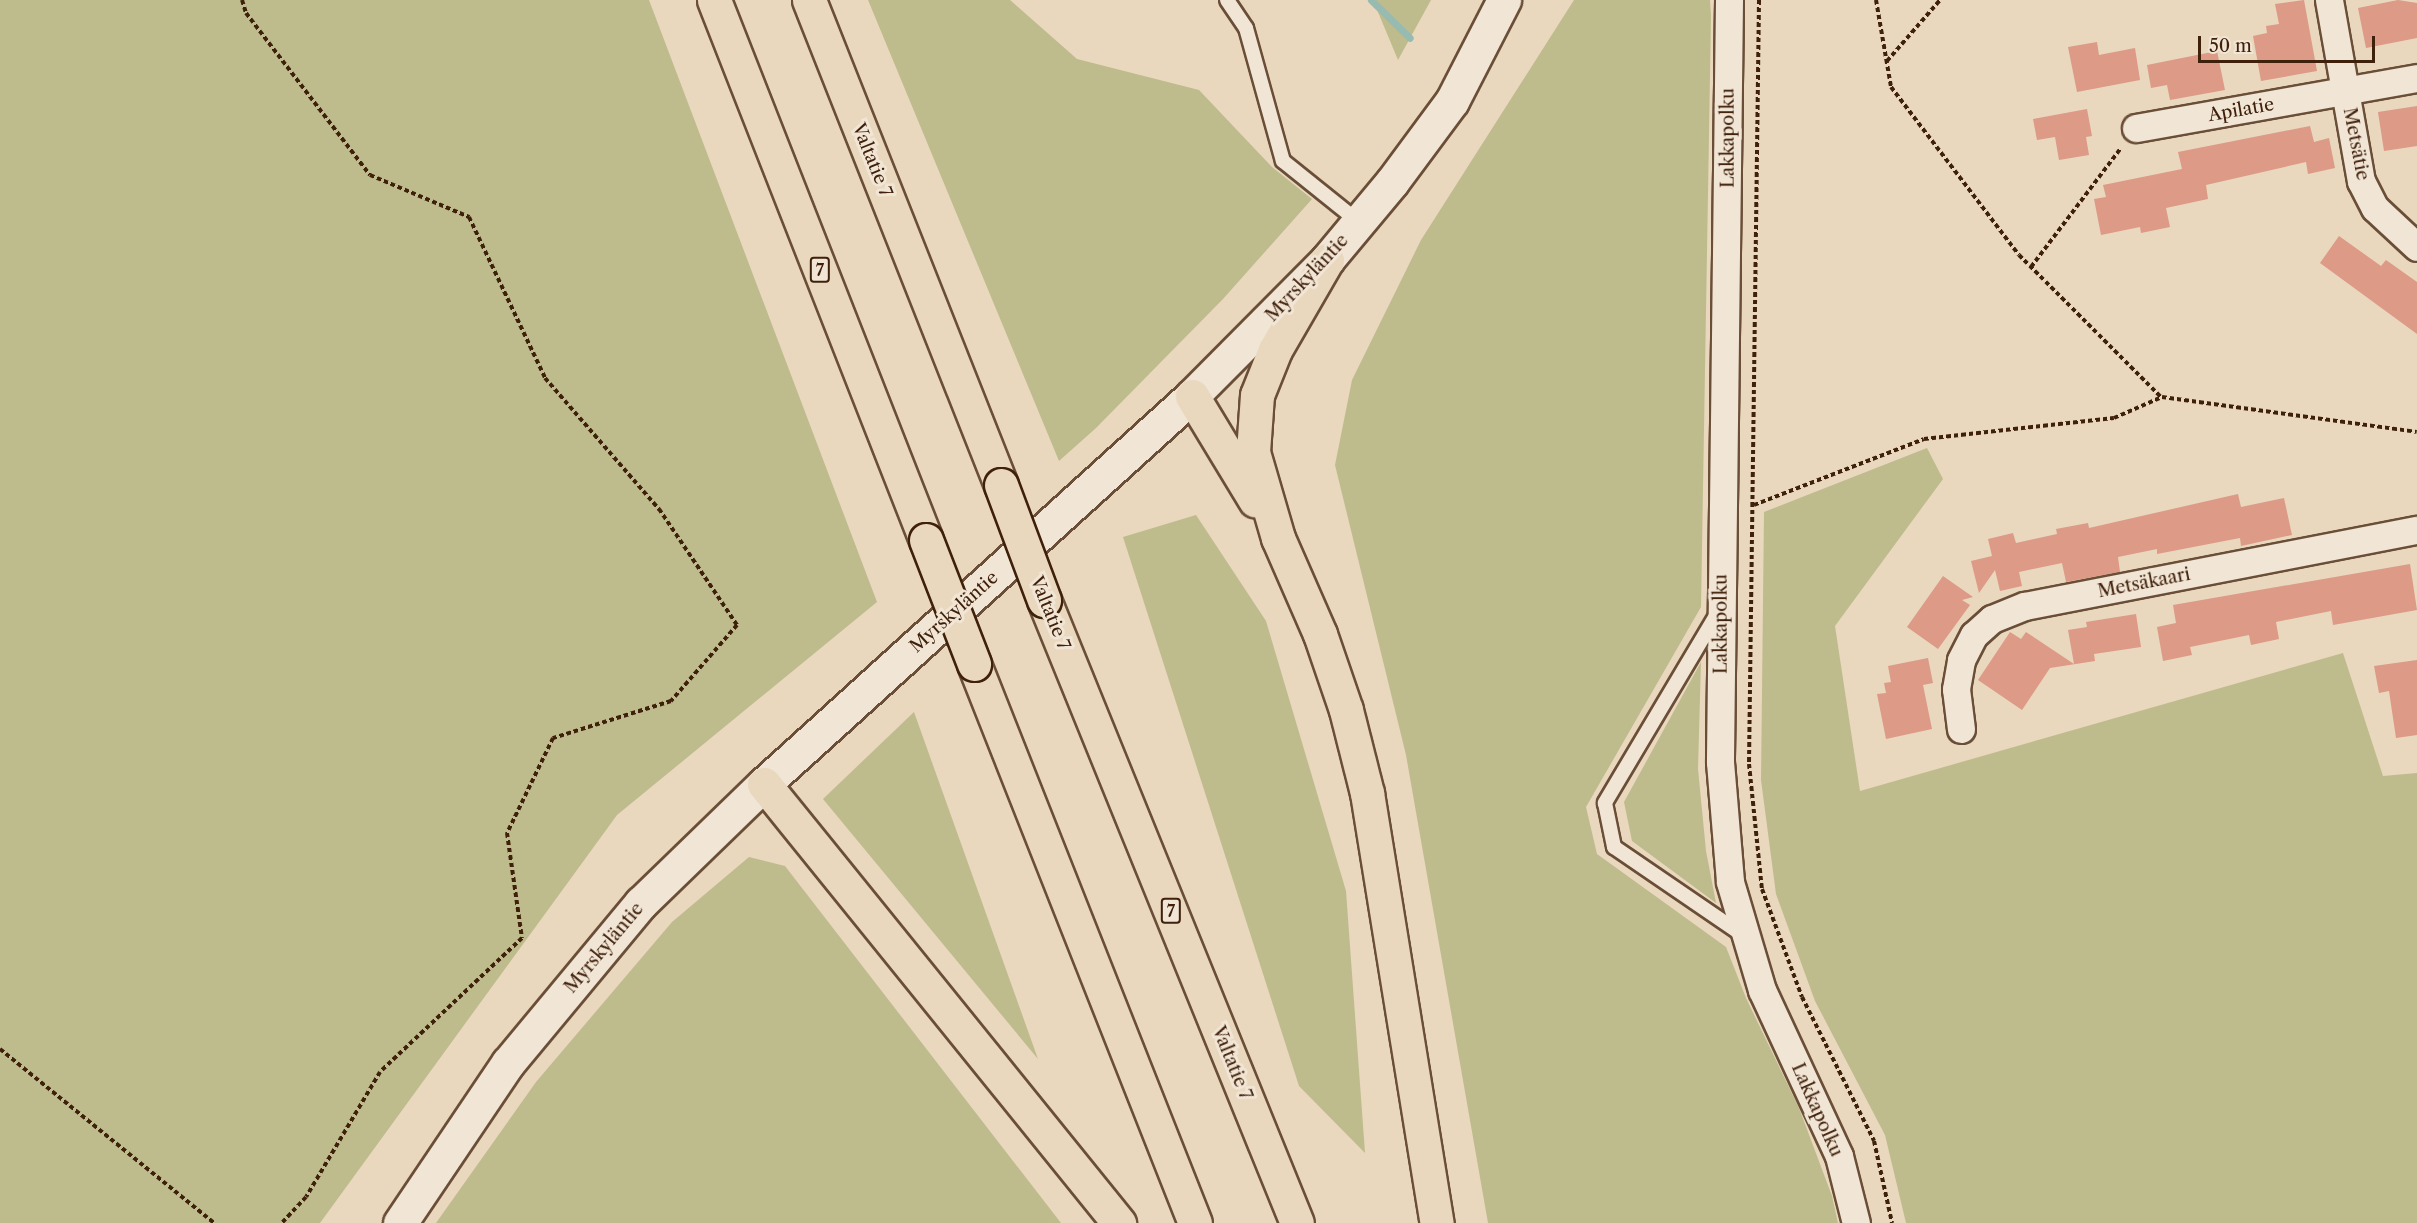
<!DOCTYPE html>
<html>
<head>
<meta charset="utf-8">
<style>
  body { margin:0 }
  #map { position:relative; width:2417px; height:1223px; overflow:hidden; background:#e9d7be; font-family:"Libre Caslon Text",serif }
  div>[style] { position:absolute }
  .green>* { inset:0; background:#bebc8c }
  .stream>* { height:7px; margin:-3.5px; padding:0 3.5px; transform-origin:3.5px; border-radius:3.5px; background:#97bab1 }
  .building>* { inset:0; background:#dc9a87 }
  .path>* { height:4px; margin-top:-2px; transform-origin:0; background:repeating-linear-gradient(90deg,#3f200a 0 4.5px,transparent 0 7.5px) }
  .roads { filter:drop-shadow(2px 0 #6a4e37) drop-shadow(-2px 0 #6a4e37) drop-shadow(0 2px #6a4e37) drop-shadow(0 -2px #6a4e37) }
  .lane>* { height:14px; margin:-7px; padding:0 7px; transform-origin:7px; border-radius:7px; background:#f1e5d5 }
  .street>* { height:27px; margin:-13.5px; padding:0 13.5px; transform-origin:13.5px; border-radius:13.5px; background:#f1e5d5 }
  .secondary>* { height:33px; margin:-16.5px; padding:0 16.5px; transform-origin:16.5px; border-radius:16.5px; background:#f1e5d5 }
  .highway>* { height:33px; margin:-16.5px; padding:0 16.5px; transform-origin:16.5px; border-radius:16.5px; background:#e9d7be }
  .bridges { filter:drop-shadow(2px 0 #3f200a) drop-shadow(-2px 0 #3f200a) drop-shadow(0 2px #3f200a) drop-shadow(0 -2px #3f200a) }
  .highway-bridge>* { height:33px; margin:-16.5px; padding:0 16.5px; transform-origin:16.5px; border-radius:16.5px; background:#e9d7be }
  span { translate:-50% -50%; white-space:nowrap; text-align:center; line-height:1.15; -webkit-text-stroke:6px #f1e5d5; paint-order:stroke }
  .shield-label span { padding:2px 4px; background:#f1e5d5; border:2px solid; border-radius:4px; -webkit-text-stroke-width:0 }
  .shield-label { font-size:16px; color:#3f200a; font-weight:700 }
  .street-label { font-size:18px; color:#3f200a }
  .scale { position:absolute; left:2198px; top:36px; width:177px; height:27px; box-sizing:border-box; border:3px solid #3f200a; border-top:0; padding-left:8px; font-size:18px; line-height:21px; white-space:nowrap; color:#3f200a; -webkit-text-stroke:4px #f1e5d5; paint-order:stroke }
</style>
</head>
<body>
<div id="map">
  <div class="green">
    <div style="clip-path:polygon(0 0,649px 0,877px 602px,617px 815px,320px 1223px,0 1223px)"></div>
    <div style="clip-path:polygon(868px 0,1010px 0,1077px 59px,1199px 90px,1272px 167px,1312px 199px,1223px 299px,1096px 428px,1059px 461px)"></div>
    <div style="clip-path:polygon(1373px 0,1431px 0,1398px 60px)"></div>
    <div style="clip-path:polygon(1574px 0,1710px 0,1711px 16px,1701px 607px,1586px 807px,1597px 854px,1726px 947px,1746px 998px,1799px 1108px,1832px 1196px,1838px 1223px,1488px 1223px,1406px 755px,1335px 465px,1352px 380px,1421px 240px)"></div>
    <div style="clip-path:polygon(1927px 448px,1943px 479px,1835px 626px,1860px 791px,2343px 653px,2383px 776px,2417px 773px,2417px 1223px,1906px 1223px,1885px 1135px,1815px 1001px,1776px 894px,1761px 780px,1764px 512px)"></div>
    <div style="clip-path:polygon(1196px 515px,1266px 621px,1346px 891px,1365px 1153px,1299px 1086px,1123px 537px)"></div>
    <div style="clip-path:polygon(1701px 662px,1698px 769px,1706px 851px,1716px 903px,1632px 841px,1624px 802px)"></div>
    <div style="clip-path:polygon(914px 712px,1038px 1059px,823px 799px)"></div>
    <div style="clip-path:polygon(749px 857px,785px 866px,1061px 1223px,436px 1223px,536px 1082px,672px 922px)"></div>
  </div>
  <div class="stream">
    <div style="left:1371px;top:0;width:54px;rotate:44.3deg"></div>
  </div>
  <div class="building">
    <div style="clip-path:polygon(2304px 0,2317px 71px,2261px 81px,2253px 36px,2267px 33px,2266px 26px,2279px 24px,2275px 4px)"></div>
    <div style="clip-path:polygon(2398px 0,2417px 3px,2417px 38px,2366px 48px,2358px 8px)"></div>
    <div style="clip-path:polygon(2097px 42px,2099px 55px,2135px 48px,2140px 80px,2077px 92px,2068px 47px)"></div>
    <div style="clip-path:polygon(2217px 51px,2225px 90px,2170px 100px,2167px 85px,2151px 88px,2147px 65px)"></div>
    <div style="clip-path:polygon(2417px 106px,2417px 146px,2384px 151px,2378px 112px)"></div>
    <div style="clip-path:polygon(2087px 109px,2092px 136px,2086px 137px,2089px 155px,2059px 160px,2055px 137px,2037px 140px,2033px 119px)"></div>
    <div style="clip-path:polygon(2310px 126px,2314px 142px,2329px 138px,2335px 168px,2308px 174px,2306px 162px,2206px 185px,2208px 199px,2166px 208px,2170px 227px,2141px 233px,2140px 227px,2101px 235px,2094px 199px,2106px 197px,2103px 185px,2182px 169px,2178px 152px)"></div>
    <div style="clip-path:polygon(2339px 236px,2381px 266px,2386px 260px,2417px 282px,2417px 334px,2320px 263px)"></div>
    <div style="clip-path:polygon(2238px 494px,2241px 507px,2284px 498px,2292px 535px,2241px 546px,2240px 538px,2157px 554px,2157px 549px,2118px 557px,2120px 572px,2066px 582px,2062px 563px,2019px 572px,2022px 586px,2000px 591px,1995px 570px,1979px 593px,1971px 561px,1992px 556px,1988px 539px,2013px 533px,2016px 543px,2057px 534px,2056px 529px,2088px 523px,2089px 528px)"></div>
    <div style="clip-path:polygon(2410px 564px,2417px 610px,2333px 625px,2331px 611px,2276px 622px,2279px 639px,2251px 645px,2249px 635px,2190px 647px,2192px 655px,2163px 661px,2157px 627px,2176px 623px,2173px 605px)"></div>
    <div style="clip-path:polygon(1943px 576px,1973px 597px,1962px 600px,1970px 605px,1938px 649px,1907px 627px)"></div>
    <div style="clip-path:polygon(2136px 614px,2141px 647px,2094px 654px,2095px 661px,2050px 668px,2022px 710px,1978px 680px,2010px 632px,2021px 639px,2026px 632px,2074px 664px,2068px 630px,2087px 627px,2086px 622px)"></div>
    <div style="clip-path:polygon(1928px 658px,1933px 683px,1923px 685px,1932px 729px,1886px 739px,1877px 694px,1886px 693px,1884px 683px,1891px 682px,1888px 666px)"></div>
    <div style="clip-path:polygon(2417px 660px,2417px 735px,2396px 738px,2389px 691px,2379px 693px,2374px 666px)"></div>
  </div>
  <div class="path">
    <div style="left:242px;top:0;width:14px;rotate:73deg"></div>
    <div style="left:246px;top:13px;width:204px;rotate:52.6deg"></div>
    <div style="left:370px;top:175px;width:108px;rotate:23deg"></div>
    <div style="left:469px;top:217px;width:178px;rotate:64.7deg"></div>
    <div style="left:545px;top:378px;width:174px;rotate:49deg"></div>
    <div style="left:659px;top:509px;width:140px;rotate:56.1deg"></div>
    <div style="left:737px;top:625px;width:101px;rotate:131deg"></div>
    <div style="left:671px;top:701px;width:124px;rotate:162.6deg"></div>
    <div style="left:553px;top:738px;width:106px;rotate:115.8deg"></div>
    <div style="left:507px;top:833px;width:106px;rotate:81.9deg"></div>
    <div style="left:522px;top:938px;width:195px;rotate:136.7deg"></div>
    <div style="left:380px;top:1072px;width:145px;rotate:120.6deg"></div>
    <div style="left:306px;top:1197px;width:35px;rotate:133deg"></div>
    <div style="left:1759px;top:0;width:764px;rotate:90.75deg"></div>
    <div style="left:1749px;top:764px;width:126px;rotate:84.1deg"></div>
    <div style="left:1762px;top:889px;width:115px;rotate:69.7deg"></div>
    <div style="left:1802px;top:997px;width:161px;rotate:63.4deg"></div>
    <div style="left:1874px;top:1141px;width:84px;rotate:77.6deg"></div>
    <div style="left:1876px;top:0;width:88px;rotate:80.2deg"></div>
    <div style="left:1891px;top:87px;width:211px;rotate:52.7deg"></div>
    <div style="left:2019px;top:255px;width:201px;rotate:45deg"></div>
    <div style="left:1887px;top:61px;width:81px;rotate:-49deg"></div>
    <div style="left:2031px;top:267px;width:149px;rotate:-52.9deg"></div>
    <div style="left:1754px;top:505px;width:182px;rotate:-21.2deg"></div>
    <div style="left:1924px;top:439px;width:191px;rotate:-6.3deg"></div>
    <div style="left:2114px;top:418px;width:52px;rotate:-23.6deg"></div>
    <div style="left:2162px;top:397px;width:257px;rotate:7.8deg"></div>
    <div style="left:0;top:1049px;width:276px;rotate:39.1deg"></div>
  </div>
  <div class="roads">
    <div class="lane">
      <div style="left:1227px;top:0;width:34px;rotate:56deg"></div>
      <div style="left:1246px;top:28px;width:138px;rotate:74.5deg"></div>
      <div style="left:1283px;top:161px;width:97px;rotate:38.8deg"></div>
      <div style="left:1717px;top:614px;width:220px;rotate:120.7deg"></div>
      <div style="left:1605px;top:803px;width:45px;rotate:78.4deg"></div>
      <div style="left:1614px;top:847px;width:156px;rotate:34.3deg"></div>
    </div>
    <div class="street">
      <div style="left:1729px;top:0;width:762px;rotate:90.68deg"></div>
      <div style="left:1720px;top:762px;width:120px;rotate:85.2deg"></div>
      <div style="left:1730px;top:882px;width:113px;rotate:73.5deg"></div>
      <div style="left:1762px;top:990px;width:183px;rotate:65.1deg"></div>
      <div style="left:1839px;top:1156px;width:69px;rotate:75.8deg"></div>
      <div style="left:2329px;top:0;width:184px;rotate:80deg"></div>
      <div style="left:2361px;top:181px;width:30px;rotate:63deg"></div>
      <div style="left:2375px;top:208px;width:57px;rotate:42.9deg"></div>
      <div style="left:2136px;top:128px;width:285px;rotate:-10.1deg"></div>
      <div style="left:1961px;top:729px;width:40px;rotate:-97.1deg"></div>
      <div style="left:1956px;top:689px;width:29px;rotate:-80deg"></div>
      <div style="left:1961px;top:660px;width:28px;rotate:-63deg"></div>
      <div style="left:1974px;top:635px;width:24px;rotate:-42deg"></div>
      <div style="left:1992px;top:619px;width:35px;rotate:-22deg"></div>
      <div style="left:2025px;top:606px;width:399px;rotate:-11deg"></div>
    </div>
    <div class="secondary">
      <div style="left:400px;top:1223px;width:193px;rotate:-56deg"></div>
      <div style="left:508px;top:1063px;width:208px;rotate:-50.3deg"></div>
      <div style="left:641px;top:903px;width:171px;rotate:-44.1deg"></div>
      <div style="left:764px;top:784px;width:578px;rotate:-42.19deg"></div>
      <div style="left:1192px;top:396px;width:192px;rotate:-45.2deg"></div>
      <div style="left:1327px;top:260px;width:102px;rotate:-50.2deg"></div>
      <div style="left:1392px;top:182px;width:101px;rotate:-53.5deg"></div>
      <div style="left:1452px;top:101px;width:114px;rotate:-62.8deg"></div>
    </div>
    <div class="highway">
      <div style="left:714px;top:0;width:580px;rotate:68.57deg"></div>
      <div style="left:809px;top:0;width:522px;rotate:68.4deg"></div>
      <div style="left:1327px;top:260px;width:104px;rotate:120deg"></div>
      <div style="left:1275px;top:350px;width:48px;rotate:111.8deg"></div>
      <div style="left:1257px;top:395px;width:57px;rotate:94deg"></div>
      <div style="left:1253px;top:452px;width:90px;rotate:73.8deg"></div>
      <div style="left:1278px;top:538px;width:105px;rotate:66.4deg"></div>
      <div style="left:1320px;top:634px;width:80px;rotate:71.1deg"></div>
      <div style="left:1346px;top:710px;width:86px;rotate:75.8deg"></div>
      <div style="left:1367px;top:793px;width:436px;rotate:80.8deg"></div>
      <div style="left:1192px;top:396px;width:122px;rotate:58.8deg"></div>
      <div style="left:1044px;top:600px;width:672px;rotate:67.9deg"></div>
      <div style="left:974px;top:664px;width:601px;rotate:68.43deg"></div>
      <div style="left:764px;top:784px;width:565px;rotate:51.04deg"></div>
    </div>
  </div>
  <div class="bridges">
    <div class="highway-bridge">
      <div style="left:1001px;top:485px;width:123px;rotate:69.5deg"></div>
      <div style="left:926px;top:540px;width:133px;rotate:68.8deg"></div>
    </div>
  </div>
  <div class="shield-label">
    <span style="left:820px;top:270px">7</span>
    <span style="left:1171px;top:911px">7</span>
  </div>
  <div class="street-label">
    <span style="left:2241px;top:110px;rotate:-10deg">Apilatie</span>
    <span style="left:1728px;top:138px;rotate:-90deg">Lakkapolku</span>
    <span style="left:2356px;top:144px;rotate:79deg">Metsätie</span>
    <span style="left:872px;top:160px;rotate:68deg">Valtatie 7</span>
    <span style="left:1307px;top:278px;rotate:-47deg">Myrskyläntie</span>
    <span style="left:2144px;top:583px;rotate:-11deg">Metsäkaari</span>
    <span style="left:954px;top:612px;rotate:-42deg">Myrskyläntie</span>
    <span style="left:1050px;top:613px;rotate:68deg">Valtatie 7</span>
    <span style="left:1721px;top:624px;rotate:-90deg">Lakkapolku</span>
    <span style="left:604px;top:948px;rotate:-50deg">Myrskyläntie</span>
    <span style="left:1232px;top:1063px;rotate:68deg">Valtatie 7</span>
    <span style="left:1817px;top:1110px;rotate:66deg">Lakkapolku</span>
  </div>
  <div class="scale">50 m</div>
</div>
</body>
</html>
